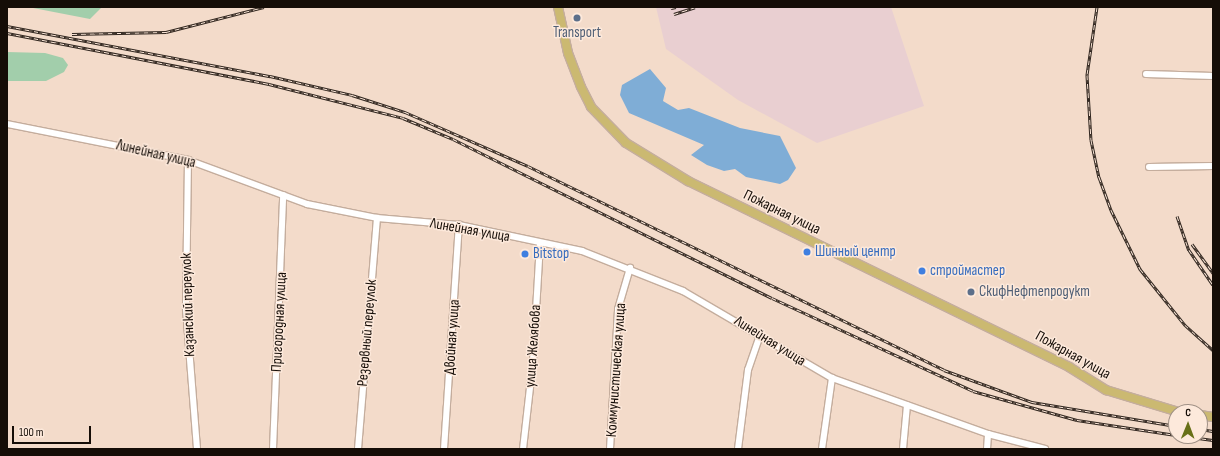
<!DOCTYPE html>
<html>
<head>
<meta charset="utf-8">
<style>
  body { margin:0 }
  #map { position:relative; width:1220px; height:456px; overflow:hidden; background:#f3dbca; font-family:"Sofia Sans Condensed",sans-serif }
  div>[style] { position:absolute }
  .industrial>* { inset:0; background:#e9cfd1 }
  .green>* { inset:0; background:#a2ceab }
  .water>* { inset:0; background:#7fadd6 }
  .roads { filter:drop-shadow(1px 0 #c4ad9d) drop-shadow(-1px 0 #c4ad9d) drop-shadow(0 1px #c4ad9d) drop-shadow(0 -1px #c4ad9d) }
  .minor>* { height:6px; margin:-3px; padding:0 3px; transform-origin:3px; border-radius:3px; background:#fff }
  .major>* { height:8px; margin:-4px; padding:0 4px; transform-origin:4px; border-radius:4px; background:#cbb971 }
  .rail>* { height:3px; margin-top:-1.5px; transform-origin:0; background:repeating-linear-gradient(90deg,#fde9db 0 4.5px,#2f251e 0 9px); box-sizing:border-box; border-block:1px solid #2f251e }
  .dots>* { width:11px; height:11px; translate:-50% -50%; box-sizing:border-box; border:2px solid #fde9db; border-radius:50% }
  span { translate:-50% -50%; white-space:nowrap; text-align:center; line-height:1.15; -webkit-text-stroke:3px #fde9db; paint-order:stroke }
  .service-label { font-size:15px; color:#4e5e75 }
  .left { translate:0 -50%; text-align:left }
  .street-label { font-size:15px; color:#150d07 }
  .shop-label { font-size:15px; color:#366cbe }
  .frame { position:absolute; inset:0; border:8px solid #150d07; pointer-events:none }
  .north { position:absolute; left:1168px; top:404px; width:40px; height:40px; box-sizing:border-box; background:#fde9db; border:1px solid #a09186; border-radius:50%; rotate:1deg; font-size:11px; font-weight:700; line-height:16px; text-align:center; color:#150d07 }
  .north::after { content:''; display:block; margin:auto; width:14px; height:18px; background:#687017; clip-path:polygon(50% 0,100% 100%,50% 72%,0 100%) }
  .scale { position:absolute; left:12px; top:426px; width:79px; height:18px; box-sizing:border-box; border:2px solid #150d07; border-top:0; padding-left:5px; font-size:12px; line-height:14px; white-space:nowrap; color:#150d07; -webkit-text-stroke:3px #fde9db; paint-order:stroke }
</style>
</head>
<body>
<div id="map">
  <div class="industrial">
    <div style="clip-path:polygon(656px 7px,891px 7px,924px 106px,817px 143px,738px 100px,666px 49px)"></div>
  </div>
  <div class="green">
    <div style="clip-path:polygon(28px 7px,102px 7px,90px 19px)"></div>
    <div style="clip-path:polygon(7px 52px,45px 53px,63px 58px,68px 65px,64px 72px,46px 81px,7px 81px)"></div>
  </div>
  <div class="water">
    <div style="clip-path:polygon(650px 69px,666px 88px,663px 101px,678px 110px,689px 108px,740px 128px,780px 136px,796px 168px,788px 180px,780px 184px,746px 177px,735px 169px,724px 171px,707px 165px,691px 155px,704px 145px,629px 113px,620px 95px,622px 85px)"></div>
  </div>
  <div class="roads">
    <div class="minor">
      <div style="left:1146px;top:74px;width:67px;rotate:1.7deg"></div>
      <div style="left:7px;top:124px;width:185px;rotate:11.2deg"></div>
      <div style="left:188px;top:160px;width:127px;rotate:20.3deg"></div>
      <div style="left:307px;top:204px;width:71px;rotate:11.3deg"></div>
      <div style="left:377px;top:218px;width:82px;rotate:4.9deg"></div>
      <div style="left:459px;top:225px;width:126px;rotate:11.9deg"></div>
      <div style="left:582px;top:251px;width:109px;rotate:21.6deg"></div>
      <div style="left:683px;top:291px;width:173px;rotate:30.3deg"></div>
      <div style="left:832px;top:378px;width:166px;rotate:19.7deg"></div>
      <div style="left:988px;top:434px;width:59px;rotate:14.7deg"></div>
      <div style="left:188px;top:160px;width:149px;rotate:90.8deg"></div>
      <div style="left:186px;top:309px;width:140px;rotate:85.5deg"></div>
      <div style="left:1149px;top:167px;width:64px;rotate:-0.9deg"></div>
      <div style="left:273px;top:449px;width:254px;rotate:-87.7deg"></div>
      <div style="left:358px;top:449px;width:232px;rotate:-85.3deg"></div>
      <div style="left:444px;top:449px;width:225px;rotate:-86.2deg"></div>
      <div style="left:523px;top:449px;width:89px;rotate:-83.5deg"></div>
      <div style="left:533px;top:361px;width:118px;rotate:-86.6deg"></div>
      <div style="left:610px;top:449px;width:140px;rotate:-86.7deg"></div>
      <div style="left:618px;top:309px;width:43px;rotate:-73.7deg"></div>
      <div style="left:738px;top:449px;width:80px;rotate:-82.8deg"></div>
      <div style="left:748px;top:370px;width:34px;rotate:-71deg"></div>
      <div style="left:822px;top:449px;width:72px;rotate:-82deg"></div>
      <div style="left:903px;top:449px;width:44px;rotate:-84.8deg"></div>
      <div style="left:987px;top:449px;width:15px;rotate:-86deg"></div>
    </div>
    <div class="major">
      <div style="left:558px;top:7px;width:47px;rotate:77.7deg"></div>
      <div style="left:568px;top:53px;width:36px;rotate:69deg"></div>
      <div style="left:581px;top:87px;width:22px;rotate:63deg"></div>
      <div style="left:591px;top:107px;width:50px;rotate:45.8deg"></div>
      <div style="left:626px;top:143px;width:73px;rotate:31.5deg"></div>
      <div style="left:688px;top:181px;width:424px;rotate:26deg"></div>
      <div style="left:1069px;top:367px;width:44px;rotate:31.9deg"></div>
      <div style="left:1106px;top:390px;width:76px;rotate:16.8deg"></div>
      <div style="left:1200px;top:415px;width:13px;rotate:9deg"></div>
    </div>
  </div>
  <div class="rail">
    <div style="left:1097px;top:7px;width:69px;rotate:98.4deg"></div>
    <div style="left:1087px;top:75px;width:65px;rotate:86.5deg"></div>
    <div style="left:1091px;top:140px;width:38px;rotate:78deg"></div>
    <div style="left:1099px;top:177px;width:35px;rotate:70deg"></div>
    <div style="left:1111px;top:210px;width:66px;rotate:63.8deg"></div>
    <div style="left:1140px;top:269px;width:72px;rotate:51.2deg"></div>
    <div style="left:1185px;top:325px;width:38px;rotate:42deg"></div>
    <div style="left:671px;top:8px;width:5px;rotate:-11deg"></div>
    <div style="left:674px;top:14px;width:22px;rotate:-18deg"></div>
    <div style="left:7px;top:26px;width:268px;rotate:10.8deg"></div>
    <div style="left:270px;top:76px;width:84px;rotate:13deg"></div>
    <div style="left:352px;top:95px;width:56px;rotate:17.8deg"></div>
    <div style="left:405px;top:112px;width:134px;rotate:23.7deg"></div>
    <div style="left:528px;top:166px;width:463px;rotate:26.1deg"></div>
    <div style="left:944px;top:370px;width:94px;rotate:20deg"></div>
    <div style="left:1032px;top:402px;width:146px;rotate:9.5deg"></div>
    <div style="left:7px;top:33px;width:267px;rotate:11deg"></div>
    <div style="left:269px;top:84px;width:138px;rotate:14.2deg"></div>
    <div style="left:403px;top:118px;width:54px;rotate:22.8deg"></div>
    <div style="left:453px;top:139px;width:356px;rotate:26.5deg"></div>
    <div style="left:772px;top:298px;width:221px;rotate:24.8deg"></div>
    <div style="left:973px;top:391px;width:108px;rotate:15.6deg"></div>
    <div style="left:1077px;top:420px;width:100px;rotate:8.6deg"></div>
    <div style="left:72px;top:34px;width:94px;rotate:-1.2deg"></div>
    <div style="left:166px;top:32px;width:101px;rotate:-14.3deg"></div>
    <div style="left:1177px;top:216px;width:36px;rotate:71deg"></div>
    <div style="left:1189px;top:250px;width:42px;rotate:55.6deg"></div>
    <div style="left:1192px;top:244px;width:36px;rotate:54deg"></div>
    <div style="left:1200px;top:429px;width:13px;rotate:9deg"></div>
    <div style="left:1184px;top:436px;width:29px;rotate:8deg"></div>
  </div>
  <div class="dots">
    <div style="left:577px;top:18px;background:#5c6f8a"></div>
    <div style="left:807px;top:252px;background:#3f7fe0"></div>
    <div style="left:525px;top:254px;background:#3f7fe0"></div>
    <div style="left:922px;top:271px;background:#3f7fe0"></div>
    <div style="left:971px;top:292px;background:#5c6f8a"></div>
  </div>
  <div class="service-label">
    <span style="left:577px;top:33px">Transport</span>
    <span class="left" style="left:979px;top:292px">СкифНефтепродукт</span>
  </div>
  <div class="street-label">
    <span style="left:156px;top:154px;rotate:13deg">Линейная улица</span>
    <span style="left:782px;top:212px;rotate:26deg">Пожарная улица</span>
    <span style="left:470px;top:230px;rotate:10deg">Линейная улица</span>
    <span style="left:188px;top:305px;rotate:-92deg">Казанский переулок</span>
    <span style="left:279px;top:322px;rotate:-87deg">Пригородная улица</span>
    <span style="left:367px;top:333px;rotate:-85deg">Резервный переулок</span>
    <span style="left:452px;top:337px;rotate:-86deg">Двойная улица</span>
    <span style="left:770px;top:341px;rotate:32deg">Линейная улица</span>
    <span style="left:533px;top:346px;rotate:-86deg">улица Желябова</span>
    <span style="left:1073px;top:355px;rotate:29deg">Пожарная улица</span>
    <span style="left:616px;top:370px;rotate:-86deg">Коммунистическая улица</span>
  </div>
  <div class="shop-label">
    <span class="left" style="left:815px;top:252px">Шинный центр</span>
    <span class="left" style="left:533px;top:254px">Bitstop</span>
    <span class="left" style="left:930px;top:271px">строймастер</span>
  </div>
  <div class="frame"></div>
  <div class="north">С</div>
  <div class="scale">100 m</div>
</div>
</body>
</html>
